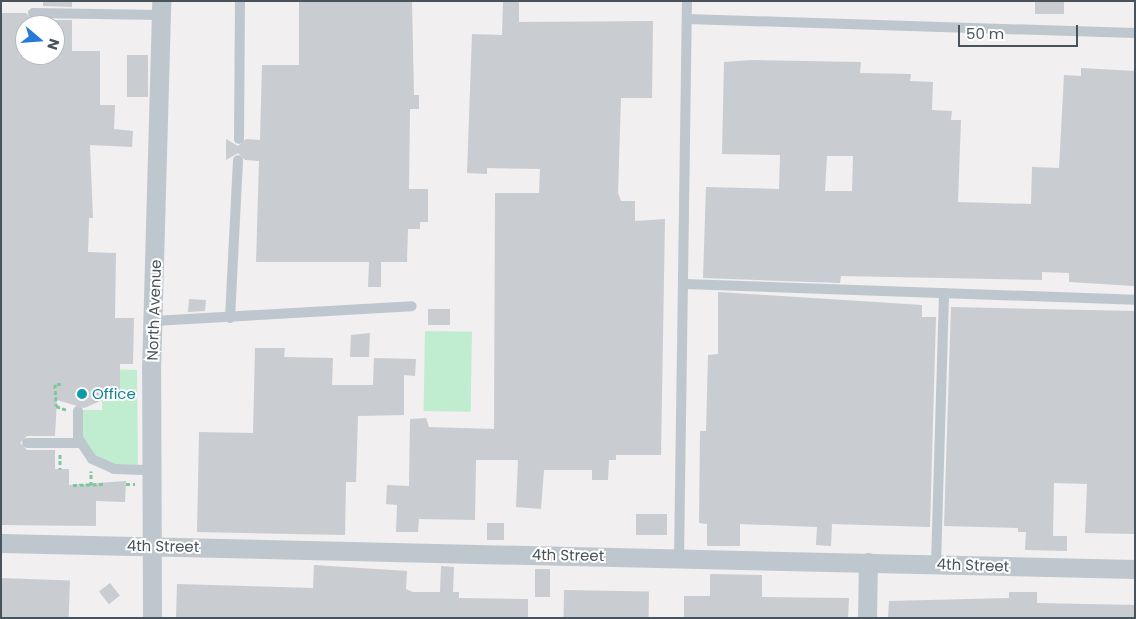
<!DOCTYPE html>
<html>
<head>
<meta charset="utf-8">
<style>
  body { margin:0 }
  #map { position:relative; width:1136px; height:619px; overflow:hidden; background:#f1efef; font-family:Poppins,sans-serif }
  div>[style] { position:absolute }
  .green>* { inset:0; background:#c0eccf; transform-origin:0 0 }
  .building>* { inset:0; background:#c9ccd1; transform-origin:0 0 }
  .path>* { height:3px; margin-top:-1.5px; transform-origin:0; background:repeating-linear-gradient(90deg,#7bc89e 0 4px,transparent 0 6.5px) }
  .lane>* { height:10px; margin:-5px; padding:0 5px; transform-origin:5px; border-radius:5px; background:#bec7cd }
  .street>* { height:19px; margin:-9.5px; padding:0 9.5px; transform-origin:9.5px; border-radius:9.5px; background:#bec7cd }
  .dots>* { width:14px; height:14px; translate:-50% -50%; box-sizing:border-box; border:2px solid #fff; border-radius:50% }
  span { translate:-50% -50%; white-space:nowrap; text-align:center; line-height:1.15; -webkit-text-stroke:4px #fff; paint-order:stroke }
  .street-label { font-size:15px; color:#48535b }
  .culture-label { font-size:15px; color:#0d838f }
  .left { translate:0 -50%; text-align:left }
  .frame { position:absolute; inset:0; border:2px solid #48535b; pointer-events:none }
  .north { position:absolute; left:15px; top:15px; width:50px; height:50px; box-sizing:border-box; background:#fff; border:1px solid #b6babd; border-radius:50%; rotate:108deg; font-size:14px; font-weight:700; line-height:20px; text-align:center; color:#48535b }
  .north::after { content:''; display:block; margin:auto; width:18px; height:22px; background:#257ad6; clip-path:polygon(50% 0,100% 100%,50% 72%,0 100%) }
  .scale { position:absolute; left:958px; top:25px; width:120px; height:22px; box-sizing:border-box; border:2px solid #48535b; border-top:0; padding-left:6px; font-size:15px; line-height:18px; white-space:nowrap; color:#48535b; -webkit-text-stroke:4px #fff; paint-order:stroke }
</style>
</head>
<body>
<div id="map">
  <div class="green">
    <div style="left:425px;top:331px;width:47px;height:80px;rotate:1deg"></div>
    <div style="clip-path:polygon(103px 369px,137px 370px,138px 470px,100px 463px,81px 444px,80px 410px,102px 410px)"></div>
  </div>
  <div class="building">
    <div style="clip-path:polygon(43px 1px,72px 1px,72px 7px,43px 6px)"></div>
    <div style="clip-path:polygon(299px 1px,412px 1px,414px 95px,419px 95px,419px 109px,410px 109px,409px 189px,428px 189px,428px 222px,420px 222px,420px 229px,408px 229px,407px 262px,381px 262px,381px 287px,368px 287px,369px 262px,256px 262px,259px 161px,245px 160px,238px 153px,226px 160px,226px 139px,238px 146px,246px 139px,260px 140px,262px 65px,299px 65px)"></div>
    <div style="clip-path:polygon(503px 1px,519px 1px,519px 22px,653px 21px,652px 98px,621px 98px,618px 193px,621px 201px,635px 201px,635px 221px,665px 219px,661px 455px,616px 455px,616px 460px,609px 460px,608px 480px,592px 480px,592px 470px,544px 470px,541px 509px,516px 507px,518px 460px,476px 460px,475px 520px,419px 519px,418px 532px,396px 532px,397px 505px,386px 504px,387px 485px,409px 486px,410px 419px,426px 418px,429px 427px,494px 429px,495px 193px,539px 193px,540px 169px,487px 168px,487px 174px,467px 173px,472px 34px,502px 35px)"></div>
    <div style="left:1035px;top:1px;width:29px;height:13px"></div>
    <div style="clip-path:polygon(evenodd,1px 13px,26px 13px,33px 20px,72px 20px,72px 51px,100px 51px,100px 105px,115px 105px,114px 129px,133px 131px,132px 147px,90px 145px,93px 218px,89px 218px,88px 252px,116px 253px,115px 318px,134px 318px,133px 364px,120px 364px,120px 399px,103px 400px,84px 408px,57px 400px,55px 436px,27px 436px,20px 443px,27px 450px,55px 450px,55px 469px,69px 469px,69px 485px,126px 481px,125px 502px,96px 501px,96px 526px,1px 525px,1px 13px,25px 25px,55px 25px,55px 55px,25px 55px,25px 25px)"></div>
    <div style="left:127px;top:55px;width:21px;height:42px"></div>
    <div style="clip-path:polygon(evenodd,752px 60px,861px 62px,860px 73px,911px 74px,910px 81px,933px 82px,932px 110px,952px 111px,951px 120px,961px 120px,958px 202px,1031px 204px,1032px 167px,1059px 168px,1064px 75px,1081px 76px,1081px 68px,1135px 71px,1135px 286px,1069px 282px,1069px 273px,1042px 272px,1042px 280px,841px 276px,840px 283px,703px 278px,706px 187px,779px 189px,780px 155px,722px 154px,724px 62px,752px 60px,827px 156px,853px 156px,852px 191px,825px 191px,827px 156px)"></div>
    <div style="clip-path:polygon(718px 292px,922px 305px,922px 317px,936px 317px,930px 527px,832px 524px,831px 546px,816px 545px,817px 527px,740px 524px,740px 546px,707px 546px,707px 524px,699px 523px,700px 431px,706px 431px,708px 355px,718px 354px)"></div>
    <div style="clip-path:polygon(189px 299px,206px 300px,205px 311px,188px 312px)"></div>
    <div style="clip-path:polygon(951px 307px,1135px 311px,1135px 534px,1085px 533px,1087px 484px,1054px 483px,1053px 536px,1067px 536px,1067px 551px,1025px 550px,1026px 532px,1018px 532px,1018px 528px,944px 526px)"></div>
    <div style="left:428px;top:309px;width:22px;height:16px"></div>
    <div style="clip-path:polygon(370px 333px,369px 357px,350px 357px,351px 335px)"></div>
    <div style="clip-path:polygon(255px 348px,285px 348px,284px 357px,333px 358px,332px 385px,373px 385px,374px 358px,416px 359px,415px 376px,404px 375px,404px 415px,358px 416px,356px 482px,346px 482px,345px 535px,197px 532px,199px 432px,253px 433px)"></div>
    <div style="left:667px;top:514px;width:21px;height:31px;rotate:90deg"></div>
    <div style="left:487px;top:523px;width:17px;height:17px"></div>
    <div style="clip-path:polygon(314px 565px,407px 571px,406px 589px,413px 592px,440px 592px,441px 566px,454px 567px,453px 592px,459px 592px,459px 598px,528px 599px,528px 618px,176px 618px,177px 584px,313px 588px)"></div>
    <div style="left:535px;top:569px;width:15px;height:28px"></div>
    <div style="clip-path:polygon(710px 574px,762px 575px,762px 597px,849px 598px,848px 618px,684px 618px,684px 596px,710px 596px)"></div>
    <div style="left:1px;top:578px;width:69px;height:40px;rotate:2deg"></div>
    <div style="left:110px;top:583px;width:16px;height:14px;rotate:52deg"></div>
    <div style="left:564px;top:590px;width:85px;height:28px;rotate:1deg"></div>
    <div style="clip-path:polygon(1009px 592px,1037px 592px,1037px 603px,1135px 605px,1135px 618px,888px 618px,889px 601px,1009px 598px)"></div>
  </div>
  <div class="path">
    <div style="left:61px;top:384px;width:6px;rotate:180deg"></div>
    <div style="left:55px;top:384px;width:22px;rotate:87deg"></div>
    <div style="left:56px;top:406px;width:12px;rotate:20deg"></div>
    <div style="left:60px;top:454px;width:15px;rotate:90deg"></div>
    <div style="left:126px;top:484px;width:9px"></div>
    <div style="left:73px;top:485px;width:32px;rotate:-2deg"></div>
    <div style="left:91px;top:485px;width:14px;rotate:-90deg"></div>
  </div>
  <div class="lane">
    <div style="left:33px;top:13px;width:128px;rotate:0.9deg"></div>
    <div style="left:687px;top:19px;width:448px;rotate:1.8deg"></div>
    <div style="left:239px;top:139px;width:138px;rotate:-89.6deg"></div>
    <div style="left:685px;top:284px;width:450px;rotate:2deg"></div>
    <div style="left:230px;top:318px;width:158px;rotate:-87.1deg"></div>
    <div style="left:154px;top:321px;width:258px;rotate:-3.3deg"></div>
    <div style="left:78px;top:411px;width:27px;rotate:90deg"></div>
    <div style="left:78px;top:438px;width:25px;rotate:56deg"></div>
    <div style="left:92px;top:459px;width:24px;rotate:24deg"></div>
    <div style="left:114px;top:469px;width:38px;rotate:2deg"></div>
    <div style="left:27px;top:443px;width:53px"></div>
    <div style="left:679px;top:558px;width:557px;rotate:-89.18deg"></div>
    <div style="left:936px;top:564px;width:271px;rotate:-88.3deg"></div>
  </div>
  <div class="street">
    <div style="left:1px;top:543px;width:1134px;rotate:1.31deg"></div>
    <div style="left:152px;top:618px;width:248px;rotate:-90.2deg"></div>
    <div style="left:151px;top:370px;width:369px;rotate:-88.4deg"></div>
    <div style="left:867px;top:618px;width:56px;rotate:-89deg"></div>
  </div>
  <div class="dots">
    <div style="left:82px;top:394px;background:#0f9aa8"></div>
  </div>
  <div class="street-label">
    <span style="left:154px;top:310px;rotate:-88deg">North Avenue</span>
    <span style="left:163px;top:546px;rotate:1deg">4th Street</span>
    <span style="left:568px;top:555px;rotate:1deg">4th Street</span>
    <span style="left:973px;top:565px;rotate:2deg">4th Street</span>
  </div>
  <div class="culture-label">
    <span class="left" style="left:92px;top:394px">Office</span>
  </div>
  <div class="frame"></div>
  <div class="north">N</div>
  <div class="scale">50 m</div>
</div>
</body>
</html>
